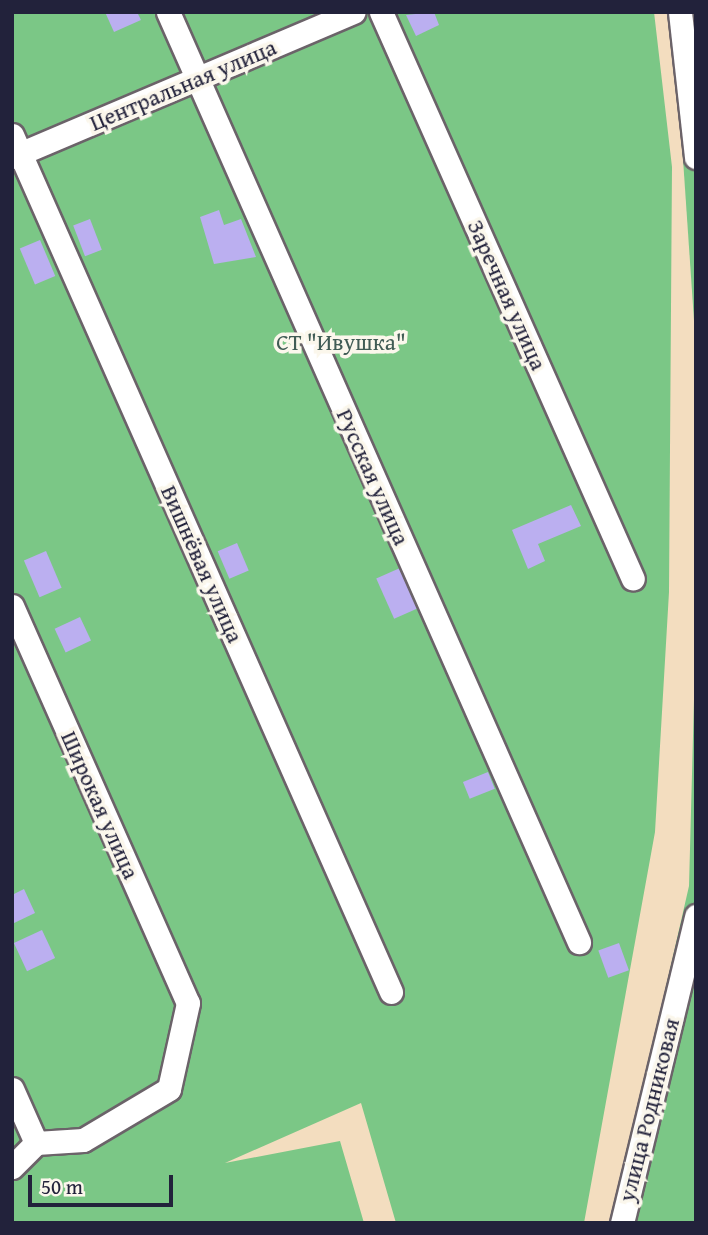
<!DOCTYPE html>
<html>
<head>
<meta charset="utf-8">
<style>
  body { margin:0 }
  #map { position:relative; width:708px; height:1235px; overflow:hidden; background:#f3ddbf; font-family:"Gentium Book Plus",serif }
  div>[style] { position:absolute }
  .green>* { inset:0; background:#7bc786 }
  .building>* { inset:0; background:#bbaff0; transform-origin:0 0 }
  .roads { filter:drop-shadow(2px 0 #6b6369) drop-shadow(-2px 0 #6b6369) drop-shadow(0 2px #6b6369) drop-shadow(0 -2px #6b6369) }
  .minor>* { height:23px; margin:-11.5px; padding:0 11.5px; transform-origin:11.5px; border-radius:11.5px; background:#fff }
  span { translate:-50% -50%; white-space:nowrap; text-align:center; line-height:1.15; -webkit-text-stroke:7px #fbf7ec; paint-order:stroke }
  .street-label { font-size:23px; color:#22223b }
  .park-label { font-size:23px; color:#415c55 }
  .frame { position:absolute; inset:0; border:14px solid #22223b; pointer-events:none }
  .scale { position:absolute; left:28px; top:1175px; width:145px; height:32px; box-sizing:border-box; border:4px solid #22223b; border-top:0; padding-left:9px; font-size:21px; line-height:24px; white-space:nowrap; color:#22223b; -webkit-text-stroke:5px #fbf7ec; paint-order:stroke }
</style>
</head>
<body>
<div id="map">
  <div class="green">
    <div style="clip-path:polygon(12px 12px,654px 12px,672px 167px,669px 592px,655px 832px,584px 1223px,396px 1223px,361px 1103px,225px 1163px,340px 1141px,364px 1223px,12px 1223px)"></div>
    <div style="clip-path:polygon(673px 12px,696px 12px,696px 350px)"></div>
    <div style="clip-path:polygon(696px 624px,696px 1223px,612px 1223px,689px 886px)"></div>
  </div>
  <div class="building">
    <div style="clip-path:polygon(105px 12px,137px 12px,141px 20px,114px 32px)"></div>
    <div style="clip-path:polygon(434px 12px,439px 25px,416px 36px,406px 15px)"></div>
    <div style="clip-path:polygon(219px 210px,224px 225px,241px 219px,256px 257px,214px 264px,200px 217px)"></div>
    <div style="left:90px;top:219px;width:33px;height:18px;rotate:69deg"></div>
    <div style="left:40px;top:240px;width:39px;height:22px;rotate:67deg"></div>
    <div style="clip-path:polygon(571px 505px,581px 526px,538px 544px,545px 561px,528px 569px,512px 530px)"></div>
    <div style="left:237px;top:543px;width:30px;height:21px;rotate:67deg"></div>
    <div style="left:46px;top:551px;width:40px;height:24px;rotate:67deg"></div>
    <div style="left:400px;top:568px;width:44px;height:26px;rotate:66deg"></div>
    <div style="left:80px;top:617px;width:26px;height:28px;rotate:65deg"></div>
    <div style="left:488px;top:772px;width:18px;height:27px;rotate:68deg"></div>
    <div style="clip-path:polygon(24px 889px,35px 913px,12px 924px,12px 895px)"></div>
    <div style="left:42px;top:930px;width:31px;height:31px;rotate:65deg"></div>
    <div style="left:619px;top:943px;width:29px;height:22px;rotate:70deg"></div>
  </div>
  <div class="roads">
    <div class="minor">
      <div style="left:168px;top:12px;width:1017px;rotate:66.16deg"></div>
      <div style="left:381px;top:12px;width:620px;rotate:66.04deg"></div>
      <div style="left:680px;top:12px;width:146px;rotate:83.7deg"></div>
      <div style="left:12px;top:135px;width:937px;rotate:66.14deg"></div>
      <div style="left:12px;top:157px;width:371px;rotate:-23deg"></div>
      <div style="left:12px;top:606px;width:434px;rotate:66.1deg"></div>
      <div style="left:188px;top:1003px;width:88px;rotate:102.5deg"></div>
      <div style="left:169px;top:1089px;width:100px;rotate:149.3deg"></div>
      <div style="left:83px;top:1140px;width:47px;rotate:176.3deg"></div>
      <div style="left:36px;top:1143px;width:34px;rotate:135deg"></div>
      <div style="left:12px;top:1089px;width:59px;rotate:66deg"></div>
      <div style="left:622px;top:1223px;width:316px;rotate:-76.4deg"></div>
    </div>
  </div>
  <div class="street-label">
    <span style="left:183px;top:85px;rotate:-23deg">Центральная улица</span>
    <span style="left:507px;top:295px;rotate:66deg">Заречная улица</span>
    <span style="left:373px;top:477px;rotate:66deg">Русская улица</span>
    <span style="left:202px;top:564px;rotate:66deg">Вишнёвая улица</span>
    <span style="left:100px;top:805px;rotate:66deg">Широкая улица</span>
    <span style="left:649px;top:1110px;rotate:-76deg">улица Родниковая</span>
  </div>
  <div class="park-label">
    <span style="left:341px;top:342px">СТ "Ивушка"</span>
  </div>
  <div class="frame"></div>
  <div class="scale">50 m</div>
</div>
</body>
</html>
